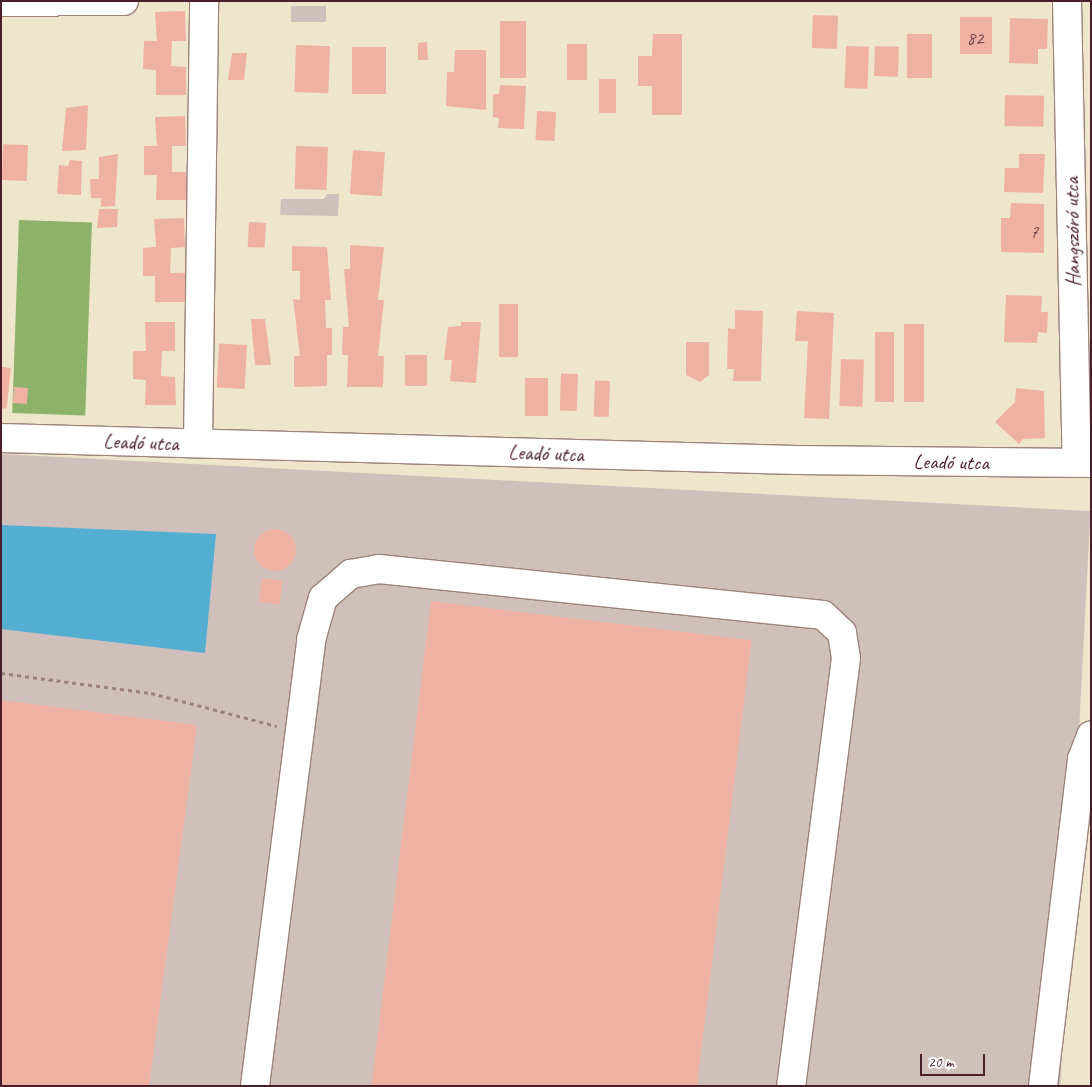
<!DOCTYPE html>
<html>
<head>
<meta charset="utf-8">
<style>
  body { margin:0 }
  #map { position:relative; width:1092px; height:1087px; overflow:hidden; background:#eee6cb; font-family:Caveat,sans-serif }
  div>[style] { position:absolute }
  .industrial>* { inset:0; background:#d0c0bc; transform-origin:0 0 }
  .forest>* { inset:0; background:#8cb369; transform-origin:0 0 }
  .water>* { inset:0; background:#54aed2 }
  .building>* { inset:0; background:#efb2a2; transform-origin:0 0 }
  .round { border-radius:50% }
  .path>* { height:3px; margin-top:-1.5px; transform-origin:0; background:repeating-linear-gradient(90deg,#9c827b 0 4px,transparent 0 8px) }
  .roads { filter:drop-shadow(1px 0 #9c827b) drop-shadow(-1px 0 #9c827b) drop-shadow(0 1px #9c827b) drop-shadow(0 -1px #9c827b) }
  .minor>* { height:28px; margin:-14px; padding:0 14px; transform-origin:14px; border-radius:14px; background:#fff }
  span { translate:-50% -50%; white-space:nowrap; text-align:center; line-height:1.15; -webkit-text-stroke:4px #fff; paint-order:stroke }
  .number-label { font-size:19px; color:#734449 }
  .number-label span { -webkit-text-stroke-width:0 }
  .street-label { font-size:21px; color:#4a1f2b }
  .frame { position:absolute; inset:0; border:2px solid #4a1f2b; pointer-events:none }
  .scale { position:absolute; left:920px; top:1054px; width:65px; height:22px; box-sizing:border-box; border:2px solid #4a1f2b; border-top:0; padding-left:6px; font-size:15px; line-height:18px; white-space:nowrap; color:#4a1f2b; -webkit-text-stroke:4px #fff; paint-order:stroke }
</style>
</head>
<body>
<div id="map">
  <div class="industrial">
    <div style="left:326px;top:6px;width:16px;height:35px;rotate:90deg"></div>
    <div style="clip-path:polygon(327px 194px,339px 194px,338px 216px,280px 215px,281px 199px,324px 199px)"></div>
    <div style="left:1px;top:454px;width:1091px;height:632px;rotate:3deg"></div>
  </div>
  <div class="forest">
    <div style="left:19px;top:220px;width:73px;height:193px;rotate:2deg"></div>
  </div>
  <div class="water">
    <div style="clip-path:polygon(1px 525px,216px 534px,205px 653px,1px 629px)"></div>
  </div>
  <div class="building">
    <div style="clip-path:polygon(185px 11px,186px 41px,172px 41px,171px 66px,186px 67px,186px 95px,156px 95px,156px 70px,143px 69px,144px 41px,157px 41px,155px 12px)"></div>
    <div style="left:813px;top:15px;width:25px;height:33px;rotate:2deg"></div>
    <div style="left:960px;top:17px;width:32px;height:37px"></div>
    <div style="clip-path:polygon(1010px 18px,1048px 19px,1047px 49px,1038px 49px,1038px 64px,1009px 63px)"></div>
    <div style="left:500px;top:21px;width:26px;height:57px"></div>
    <div style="clip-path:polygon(653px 34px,682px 34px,682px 115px,652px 115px,652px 86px,638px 86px,638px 56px,652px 56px)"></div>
    <div style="left:907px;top:34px;width:25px;height:44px"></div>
    <div style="clip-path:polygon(427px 42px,428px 60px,418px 60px,418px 43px)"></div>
    <div style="left:567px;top:44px;width:20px;height:36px"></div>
    <div style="left:296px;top:45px;width:34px;height:47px;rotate:2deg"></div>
    <div style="left:846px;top:46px;width:23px;height:42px;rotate:2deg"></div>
    <div style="left:875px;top:46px;width:24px;height:30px;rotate:2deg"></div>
    <div style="left:352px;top:47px;width:34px;height:47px"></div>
    <div style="clip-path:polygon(455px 50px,486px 50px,486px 110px,446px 106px,447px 72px,454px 72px)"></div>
    <div style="clip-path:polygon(232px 53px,247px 53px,244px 80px,228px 80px)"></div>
    <div style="left:599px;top:79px;width:17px;height:34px"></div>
    <div style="clip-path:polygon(500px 85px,526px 86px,524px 129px,498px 128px,499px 118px,493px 117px,493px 94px,499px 94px)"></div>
    <div style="left:1005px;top:95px;width:39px;height:31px;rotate:1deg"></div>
    <div style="clip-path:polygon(88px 105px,86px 150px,62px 151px,66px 108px)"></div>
    <div style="left:537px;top:111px;width:19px;height:29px;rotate:3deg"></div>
    <div style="clip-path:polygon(185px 116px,186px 146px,172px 146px,172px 172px,186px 172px,187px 200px,156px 200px,157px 175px,144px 175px,144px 146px,157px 146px,155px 117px)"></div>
    <div style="left:28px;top:145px;width:36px;height:25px;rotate:92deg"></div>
    <div style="left:296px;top:146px;width:32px;height:43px;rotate:2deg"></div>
    <div style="left:353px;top:150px;width:32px;height:44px;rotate:4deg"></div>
    <div style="clip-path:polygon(118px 154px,115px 206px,101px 207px,101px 198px,91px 198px,90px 179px,99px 179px,99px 157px)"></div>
    <div style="clip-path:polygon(1019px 154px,1045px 154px,1043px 193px,1004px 192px,1005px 168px,1019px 168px)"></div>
    <div style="clip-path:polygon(70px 160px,82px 161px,81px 195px,57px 194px,59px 165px,68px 166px)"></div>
    <div style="clip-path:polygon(1011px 203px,1044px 204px,1044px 253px,1001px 252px,1001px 218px,1010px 218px)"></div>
    <div style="clip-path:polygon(99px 209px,118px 209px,117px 227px,97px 228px)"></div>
    <div style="clip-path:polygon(184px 218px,185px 247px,171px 248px,170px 273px,185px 273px,185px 302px,155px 302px,155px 276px,143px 276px,143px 248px,156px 247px,154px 219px)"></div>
    <div style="left:249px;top:222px;width:17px;height:25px;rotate:3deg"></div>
    <div style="clip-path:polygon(350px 245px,384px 247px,378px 300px,384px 300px,378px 356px,384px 356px,383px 387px,347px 387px,348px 355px,342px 355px,343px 327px,349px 327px,344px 269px,350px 269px)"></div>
    <div style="clip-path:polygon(292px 246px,327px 247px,331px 300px,325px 300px,326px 328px,332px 328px,332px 355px,327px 355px,327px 386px,294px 387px,294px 356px,300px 356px,293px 299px,300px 300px,300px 271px,292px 271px)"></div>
    <div style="clip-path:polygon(1006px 295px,1042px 296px,1041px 312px,1048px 312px,1047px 333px,1038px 332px,1037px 343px,1004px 342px)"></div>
    <div style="left:499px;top:304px;width:19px;height:53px"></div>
    <div style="clip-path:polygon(735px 310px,763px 311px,761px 381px,733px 381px,734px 369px,727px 369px,728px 328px,735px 329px)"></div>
    <div style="clip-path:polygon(797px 311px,834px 313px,829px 419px,804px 418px,808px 341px,795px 341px)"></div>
    <div style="clip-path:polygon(251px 319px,265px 319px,271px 365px,255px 365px)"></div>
    <div style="clip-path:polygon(145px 322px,175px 322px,175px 351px,162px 351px,161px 376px,175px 377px,176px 405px,145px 405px,146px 380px,133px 379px,133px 351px,146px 351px)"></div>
    <div style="clip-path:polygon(461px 322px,481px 322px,476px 383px,450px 381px,452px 360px,444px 360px,448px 327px,461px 326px)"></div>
    <div style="left:904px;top:324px;width:20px;height:78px"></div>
    <div style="left:875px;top:332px;width:19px;height:70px"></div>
    <div style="clip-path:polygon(686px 342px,709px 342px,709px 375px,700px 382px,686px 375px)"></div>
    <div style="left:247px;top:345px;width:44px;height:28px;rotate:93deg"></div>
    <div style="left:427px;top:355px;width:31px;height:22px;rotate:90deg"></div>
    <div style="left:841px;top:359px;width:23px;height:47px;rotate:2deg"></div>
    <div style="left:1px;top:367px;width:10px;height:41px;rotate:6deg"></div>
    <div style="left:578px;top:374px;width:37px;height:17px;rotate:92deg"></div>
    <div style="left:525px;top:378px;width:23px;height:38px"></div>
    <div style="left:610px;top:381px;width:36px;height:15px;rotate:92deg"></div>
    <div style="left:14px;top:387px;width:14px;height:16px;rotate:4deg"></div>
    <div style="clip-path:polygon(1016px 388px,1044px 391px,1045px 438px,1023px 439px,1019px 444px,995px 422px,1015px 402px)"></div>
    <div class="round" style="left:254px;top:529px;width:42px;height:42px"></div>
    <div style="left:262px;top:578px;width:21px;height:24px;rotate:8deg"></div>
    <div style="left:431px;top:601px;width:323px;height:489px;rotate:7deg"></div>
    <div style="clip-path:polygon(1px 700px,197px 725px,149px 1086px,1px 1086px)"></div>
  </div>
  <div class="path">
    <div style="left:1px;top:673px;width:151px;rotate:7.6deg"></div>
    <div style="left:151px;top:693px;width:130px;rotate:14.7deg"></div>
  </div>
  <div class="roads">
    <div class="minor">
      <div style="left:1067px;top:1px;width:462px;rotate:88.8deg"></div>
      <div style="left:1px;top:2px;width:123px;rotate:-0.5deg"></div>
      <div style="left:1px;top:438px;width:795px;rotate:1.59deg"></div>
      <div style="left:796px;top:460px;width:295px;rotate:0.6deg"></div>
      <div style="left:198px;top:443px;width:442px;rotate:-89.2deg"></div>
      <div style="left:255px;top:1086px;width:450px;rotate:-82.8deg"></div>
      <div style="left:311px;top:640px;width:44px;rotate:-74.1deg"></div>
      <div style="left:323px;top:598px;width:37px;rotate:-41deg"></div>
      <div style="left:351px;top:574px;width:28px;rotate:-10deg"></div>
      <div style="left:379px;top:569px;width:446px;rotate:5.9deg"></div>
      <div style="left:823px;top:615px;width:26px;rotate:43deg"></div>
      <div style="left:842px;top:633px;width:25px;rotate:81deg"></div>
      <div style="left:846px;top:658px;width:432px;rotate:97.3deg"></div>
      <div style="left:1043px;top:1086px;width:329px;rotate:-83.2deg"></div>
      <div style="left:1082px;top:759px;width:25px;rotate:-69deg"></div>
    </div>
  </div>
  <div class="number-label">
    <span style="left:975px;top:39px">82</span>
    <span style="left:1034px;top:233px">7</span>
  </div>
  <div class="street-label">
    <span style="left:1072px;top:232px;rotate:-91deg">Hangszóró utca</span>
    <span style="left:141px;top:442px;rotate:2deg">Leadó utca</span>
    <span style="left:546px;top:453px;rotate:2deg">Leadó utca</span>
    <span style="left:951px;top:462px;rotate:1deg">Leadó utca</span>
  </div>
  <div class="frame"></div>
  <div class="scale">20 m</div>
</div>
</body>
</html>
